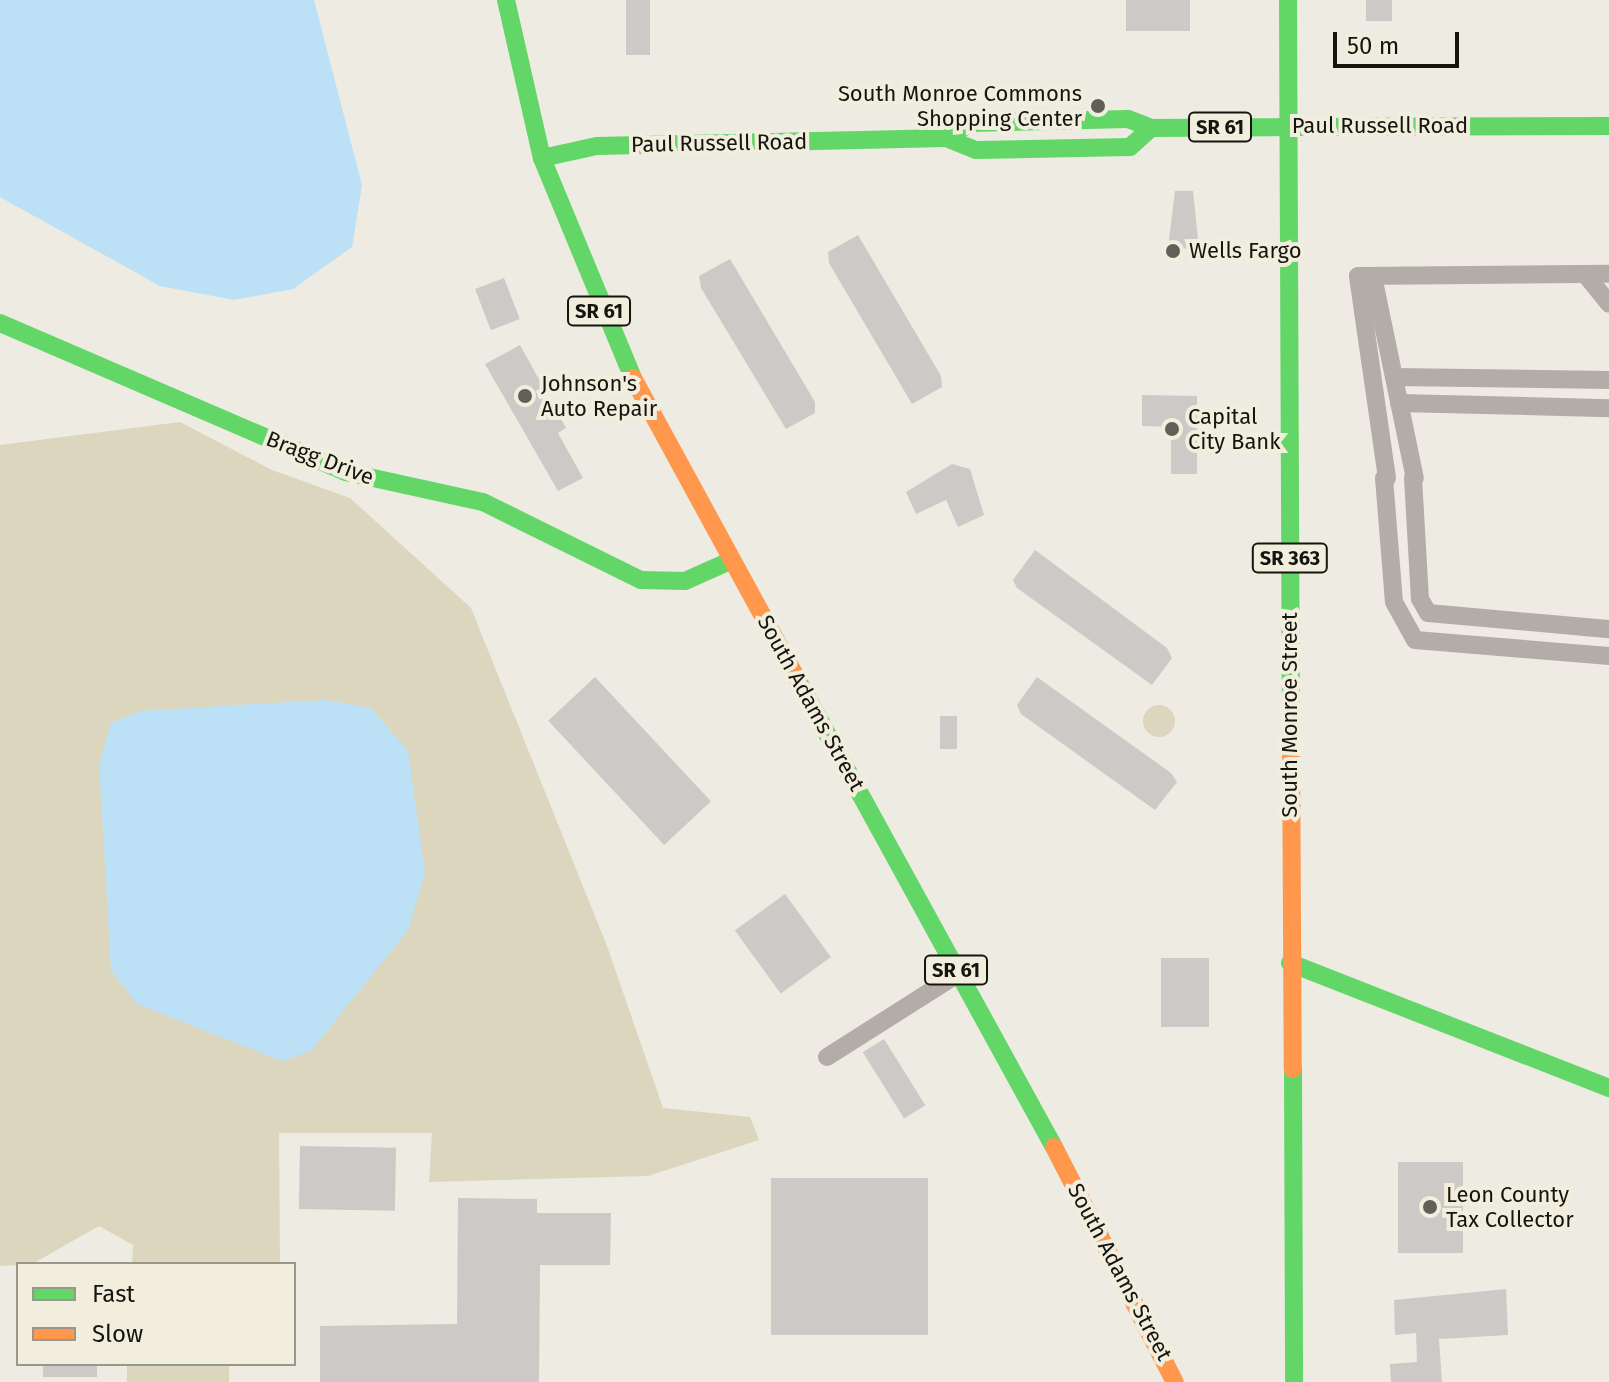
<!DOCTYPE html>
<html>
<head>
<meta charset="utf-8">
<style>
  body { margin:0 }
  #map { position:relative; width:1609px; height:1382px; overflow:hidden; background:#edebe2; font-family:"Fira Sans",sans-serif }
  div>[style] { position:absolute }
  .green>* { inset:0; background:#dbd6bd; transform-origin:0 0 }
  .round { border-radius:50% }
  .water>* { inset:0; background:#bce1f6 }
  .building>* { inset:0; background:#cdc9c7; transform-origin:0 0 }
  .street>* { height:18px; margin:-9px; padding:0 9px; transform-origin:9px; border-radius:9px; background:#b3aca8 }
  .fast>* { height:18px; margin:-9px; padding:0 9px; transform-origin:9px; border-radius:9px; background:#63d668 }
  .slow>* { height:18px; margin:-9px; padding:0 9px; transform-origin:9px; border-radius:9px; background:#ff974d }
  .dots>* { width:22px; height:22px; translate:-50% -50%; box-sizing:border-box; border:4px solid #f1eede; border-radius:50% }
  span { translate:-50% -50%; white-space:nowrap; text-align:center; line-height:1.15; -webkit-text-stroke:8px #f1eede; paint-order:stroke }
  .shield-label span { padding:2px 6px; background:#f1eede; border:2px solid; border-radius:6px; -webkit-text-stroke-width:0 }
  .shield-label { font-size:20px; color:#15140e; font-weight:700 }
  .poi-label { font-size:22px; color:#15140e }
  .right { translate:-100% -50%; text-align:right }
  .left { translate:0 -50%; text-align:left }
  .street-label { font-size:22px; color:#15140e }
  .legend { position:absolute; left:16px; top:1262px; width:280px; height:104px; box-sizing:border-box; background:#f1eede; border:2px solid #99978b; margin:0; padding:10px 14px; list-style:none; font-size:24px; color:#15140e }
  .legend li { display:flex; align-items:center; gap:16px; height:40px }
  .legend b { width:40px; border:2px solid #99978b }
  .scale { position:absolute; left:1333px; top:32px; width:126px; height:36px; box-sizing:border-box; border:4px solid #15140e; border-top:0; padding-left:10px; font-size:24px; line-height:28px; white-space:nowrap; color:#15140e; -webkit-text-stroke:6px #f1eede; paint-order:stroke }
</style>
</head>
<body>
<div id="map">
  <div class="green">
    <div style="clip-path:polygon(180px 422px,272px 470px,350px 498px,471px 608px,607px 946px,663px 1108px,750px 1117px,759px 1140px,648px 1176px,429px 1182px,432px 1133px,279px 1133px,280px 1264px,132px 1264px,133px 1245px,99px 1226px,32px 1264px,0 1266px,0 445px)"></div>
    <div class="round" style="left:1143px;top:705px;width:32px;height:32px"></div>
    <div style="left:127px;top:1364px;width:102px;height:18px"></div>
  </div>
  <div class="water">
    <div style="clip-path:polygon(0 0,314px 0,362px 185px,352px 247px,293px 289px,234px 300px,160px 286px,0 197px)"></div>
    <div style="clip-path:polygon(325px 700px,371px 708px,408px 751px,425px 873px,408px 930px,311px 1051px,282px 1061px,137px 1004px,111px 970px,99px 764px,111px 723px,140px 711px)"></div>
  </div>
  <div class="building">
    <div style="left:626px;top:0;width:24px;height:55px"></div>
    <div style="left:1126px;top:0;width:64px;height:31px"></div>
    <div style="left:1366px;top:0;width:26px;height:21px"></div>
    <div style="clip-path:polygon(1175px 191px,1193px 191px,1199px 249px,1168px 248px)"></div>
    <div style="clip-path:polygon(858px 235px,941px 376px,942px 387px,912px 404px,829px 263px,828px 252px)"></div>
    <div style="clip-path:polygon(730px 259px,815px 402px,815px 413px,786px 429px,701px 288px,699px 276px)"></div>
    <div style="left:504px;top:278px;width:44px;height:31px;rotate:69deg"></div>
    <div style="clip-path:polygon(520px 345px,566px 428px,558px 433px,583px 478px,558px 491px,485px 364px)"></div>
    <div style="clip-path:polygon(1142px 395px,1197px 396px,1197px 474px,1171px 474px,1171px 427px,1142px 426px)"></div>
    <div style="clip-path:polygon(952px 464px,970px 469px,984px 515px,958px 527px,946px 500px,916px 514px,906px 492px)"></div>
    <div style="clip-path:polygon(1035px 550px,1167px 648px,1172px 658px,1152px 685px,1017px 588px,1013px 580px)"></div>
    <div style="left:595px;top:677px;width:170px;height:64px;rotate:47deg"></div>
    <div style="clip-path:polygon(1037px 677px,1171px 773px,1177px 782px,1155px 810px,1021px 714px,1017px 705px)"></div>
    <div style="left:940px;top:716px;width:17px;height:33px"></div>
    <div style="left:785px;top:894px;width:78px;height:62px;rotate:54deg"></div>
    <div style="left:1161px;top:958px;width:48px;height:69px"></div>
    <div style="left:884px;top:1039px;width:78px;height:25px;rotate:58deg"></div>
    <div style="left:300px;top:1146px;width:96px;height:63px;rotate:1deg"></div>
    <div style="left:1398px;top:1162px;width:65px;height:91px"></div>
    <div style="left:771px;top:1178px;width:157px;height:157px"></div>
    <div style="clip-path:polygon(458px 1198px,537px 1199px,537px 1213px,611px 1213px,610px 1265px,540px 1265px,539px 1382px,320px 1382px,320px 1326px,457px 1324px)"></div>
    <div style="clip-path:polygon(1506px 1289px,1508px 1335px,1439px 1339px,1442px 1382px,1391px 1382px,1390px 1364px,1417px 1362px,1416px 1333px,1395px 1335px,1394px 1300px)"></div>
    <div style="left:43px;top:1364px;width:54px;height:13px"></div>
  </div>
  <div class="street">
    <div style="left:1585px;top:274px;width:38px;rotate:51deg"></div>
    <div style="left:1373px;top:276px;width:206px;rotate:78.3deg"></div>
    <div style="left:1394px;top:377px;width:215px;rotate:0.8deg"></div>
    <div style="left:1399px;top:403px;width:210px;rotate:1.4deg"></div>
    <div style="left:1384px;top:478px;width:124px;rotate:85.4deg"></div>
    <div style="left:1394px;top:602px;width:43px;rotate:61.1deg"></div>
    <div style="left:1415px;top:640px;width:195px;rotate:4.7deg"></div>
    <div style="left:1387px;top:478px;width:204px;rotate:-98.2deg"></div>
    <div style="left:1358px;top:276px;width:251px;rotate:-0.5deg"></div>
    <div style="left:1413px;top:478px;width:121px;rotate:86.7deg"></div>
    <div style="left:1420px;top:599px;width:16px;rotate:60deg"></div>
    <div style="left:1428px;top:613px;width:182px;rotate:5.1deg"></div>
    <div style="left:827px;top:1057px;width:155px;rotate:-32.4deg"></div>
  </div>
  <div class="fast">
    <div style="left:506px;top:0;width:162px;rotate:77.2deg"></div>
    <div style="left:1288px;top:0;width:732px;rotate:89.77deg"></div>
    <div style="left:1290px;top:127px;width:319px;rotate:-0.2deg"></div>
    <div style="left:946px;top:138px;width:29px;rotate:-31deg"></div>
    <div style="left:971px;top:123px;width:157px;rotate:-1.5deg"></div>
    <div style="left:1128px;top:119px;width:25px;rotate:21deg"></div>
    <div style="left:1151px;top:128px;width:139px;rotate:-0.4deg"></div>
    <div style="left:0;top:323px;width:377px;rotate:23.3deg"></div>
    <div style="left:346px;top:472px;width:140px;rotate:12.4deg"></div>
    <div style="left:483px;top:502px;width:176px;rotate:26.3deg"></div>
    <div style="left:641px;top:580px;width:44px;rotate:1.3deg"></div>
    <div style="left:685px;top:581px;width:51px;rotate:-24.1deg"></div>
    <div style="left:633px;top:378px;width:238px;rotate:-112.5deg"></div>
    <div style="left:542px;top:158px;width:56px;rotate:-12.3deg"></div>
    <div style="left:597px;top:146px;width:349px;rotate:-1.3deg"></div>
    <div style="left:946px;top:138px;width:32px;rotate:22deg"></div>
    <div style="left:976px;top:150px;width:154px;rotate:-1.1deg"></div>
    <div style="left:1130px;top:147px;width:28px;rotate:-42deg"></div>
    <div style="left:796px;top:677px;width:536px;rotate:61.24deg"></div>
    <div style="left:1290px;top:963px;width:343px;rotate:21.4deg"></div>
    <div style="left:1293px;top:1069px;width:313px;rotate:89.8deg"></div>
  </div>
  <div class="slow">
    <div style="left:633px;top:378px;width:341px;rotate:61.4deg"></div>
    <div style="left:1291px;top:732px;width:337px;rotate:89.7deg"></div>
    <div style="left:1054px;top:1147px;width:264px;rotate:62.8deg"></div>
  </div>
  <div class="dots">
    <div style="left:1098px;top:106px;background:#615f58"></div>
    <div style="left:1173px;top:251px;background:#615f58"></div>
    <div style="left:525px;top:396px;background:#615f58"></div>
    <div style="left:1172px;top:429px;background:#615f58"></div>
    <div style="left:1430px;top:1207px;background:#615f58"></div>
  </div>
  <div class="shield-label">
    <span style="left:1220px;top:127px">SR 61</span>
    <span style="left:599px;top:311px">SR 61</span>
    <span style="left:1290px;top:558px">SR 363</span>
    <span style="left:956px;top:970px">SR 61</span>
  </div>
  <div class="poi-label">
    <span class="right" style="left:1082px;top:106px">South Monroe Commons<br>Shopping Center</span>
    <span class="left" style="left:1189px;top:251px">Wells Fargo</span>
    <span class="left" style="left:541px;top:396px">Johnson's<br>Auto Repair</span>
    <span class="left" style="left:1188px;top:429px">Capital<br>City Bank</span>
    <span class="left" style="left:1446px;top:1207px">Leon County<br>Tax Collector</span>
  </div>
  <div class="street-label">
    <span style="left:1380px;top:126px">Paul Russell Road</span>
    <span style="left:719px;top:143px;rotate:-1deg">Paul Russell Road</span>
    <span style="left:320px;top:458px;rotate:21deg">Bragg Drive</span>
    <span style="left:811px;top:703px;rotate:61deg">South Adams Street</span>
    <span style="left:1290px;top:715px;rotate:-90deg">South Monroe Street</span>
    <span style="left:1120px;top:1272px;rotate:62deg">South Adams Street</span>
  </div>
  <ul class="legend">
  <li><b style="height:10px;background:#63d668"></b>Fast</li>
  <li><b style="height:10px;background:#ff974d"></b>Slow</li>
  </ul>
  <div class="scale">50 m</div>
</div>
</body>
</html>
